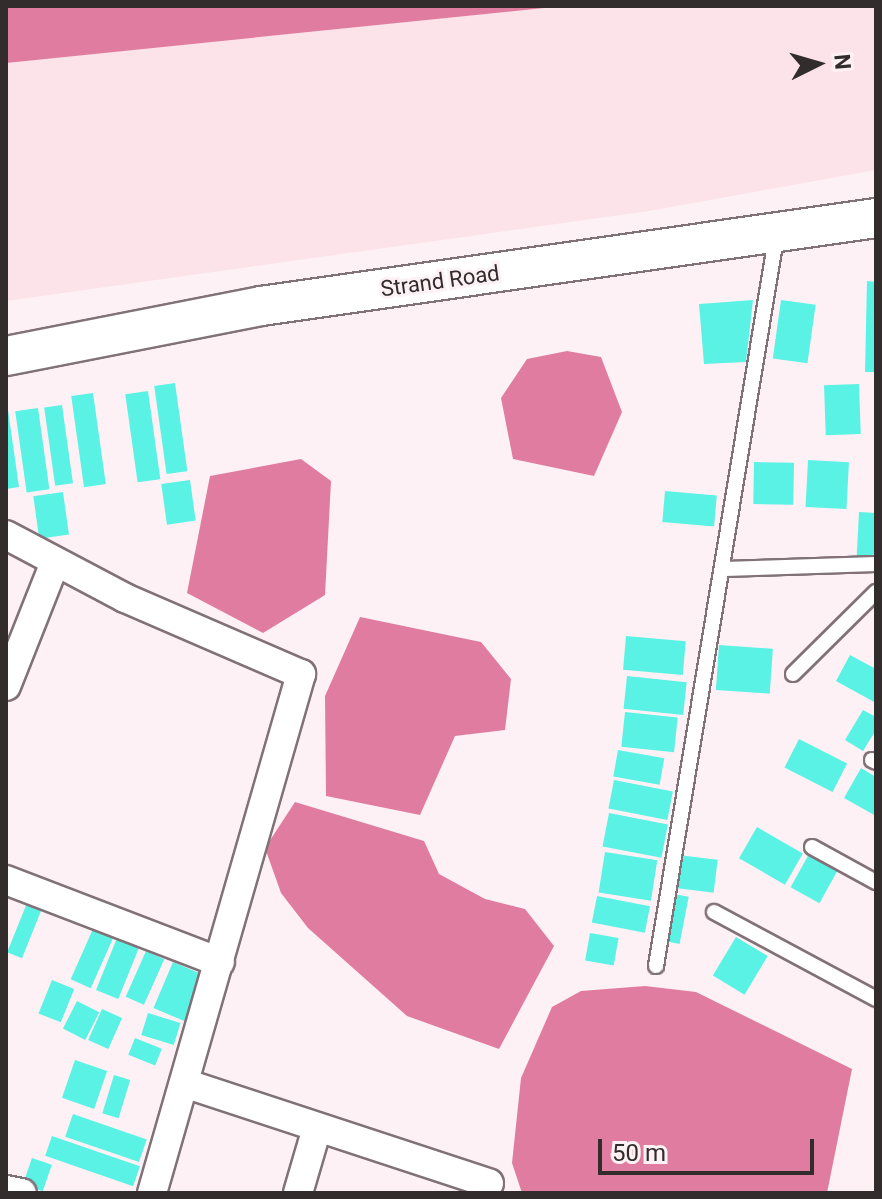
<!DOCTYPE html>
<html>
<head>
<meta charset="utf-8">
<style>
  body { margin:0 }
  #map { position:relative; width:882px; height:1199px; overflow:hidden; background:#fef1f5; font-family:Roboto,sans-serif }
  div>[style] { position:absolute }
  .built>* { inset:0; background:#fce2e9 }
  .water>* { inset:0; background:#e07c9f }
  .building>* { inset:0; background:#5af2e4; transform-origin:0 0 }
  .roads { filter:drop-shadow(2px 0 #817277) drop-shadow(-2px 0 #817277) drop-shadow(0 2px #817277) drop-shadow(0 -2px #817277) }
  .lane>* { height:14px; margin:-7px; padding:0 7px; transform-origin:7px; border-radius:7px; background:#fff }
  .street>* { height:28px; margin:-14px; padding:0 14px; transform-origin:14px; border-radius:14px; background:#fff }
  .secondary>* { height:38px; margin:-19px; padding:0 19px; transform-origin:19px; border-radius:19px; background:#fff }
  span { translate:-50% -50%; white-space:nowrap; text-align:center; line-height:1.15; -webkit-text-stroke:6px #fef1f5; paint-order:stroke }
  .street-label { font-size:22px; color:#322c2d }
  .frame { position:absolute; inset:0; border:8px solid #322c2d; pointer-events:none }
  .north { position:absolute; left:778px; top:24px; width:80px; height:80px; -webkit-text-stroke:6px #fef1f5; paint-order:stroke; rotate:85deg; font-size:22px; font-weight:700; line-height:32px; text-align:center; color:#322c2d }
  .north::after { content:''; display:block; margin:auto; width:28px; height:36px; background:#322c2d; clip-path:polygon(50% 0,100% 100%,50% 72%,0 100%) }
  .scale { position:absolute; left:598px; top:1139px; width:216px; height:36px; box-sizing:border-box; border:4px solid #322c2d; border-top:0; padding-left:10px; font-size:24px; line-height:28px; white-space:nowrap; color:#322c2d; -webkit-text-stroke:6px #fef1f5; paint-order:stroke }
</style>
</head>
<body>
<div id="map">
  <div class="built">
    <div style="clip-path:polygon(6px 6px,876px 6px,876px 170px,649px 211px,6px 301px)"></div>
  </div>
  <div class="water">
    <div style="clip-path:polygon(6px 6px,563px 6px,6px 63px)"></div>
    <div style="clip-path:polygon(567px 351px,601px 357px,622px 412px,594px 476px,513px 459px,501px 398px,527px 359px)"></div>
    <div style="clip-path:polygon(301px 459px,331px 481px,325px 595px,263px 633px,187px 593px,210px 476px)"></div>
    <div style="clip-path:polygon(360px 617px,481px 642px,511px 679px,505px 730px,455px 736px,420px 815px,326px 796px,325px 696px)"></div>
    <div style="clip-path:polygon(295px 802px,424px 841px,439px 874px,485px 899px,525px 909px,554px 946px,499px 1049px,407px 1016px,308px 928px,281px 893px,265px 848px)"></div>
    <div style="clip-path:polygon(645px 986px,696px 992px,852px 1069px,827px 1193px,522px 1193px,512px 1163px,521px 1078px,552px 1007px,581px 991px)"></div>
  </div>
  <div class="building">
    <div style="clip-path:polygon(867px 281px,876px 282px,876px 372px,865px 372px)"></div>
    <div style="clip-path:polygon(753px 300px,746px 362px,704px 364px,699px 304px)"></div>
    <div style="left:781px;top:300px;width:35px;height:59px;rotate:8deg"></div>
    <div style="left:175px;top:383px;width:89px;height:21px;rotate:82deg"></div>
    <div style="left:859px;top:384px;width:50px;height:35px;rotate:88deg"></div>
    <div style="left:148px;top:391px;width:89px;height:23px;rotate:82deg"></div>
    <div style="left:93px;top:393px;width:92px;height:22px;rotate:82deg"></div>
    <div style="left:62px;top:405px;width:79px;height:18px;rotate:82deg"></div>
    <div style="left:38px;top:408px;width:82px;height:23px;rotate:82deg"></div>
    <div style="clip-path:polygon(8px 410px,19px 487px,6px 489px,6px 411px)"></div>
    <div style="left:808px;top:460px;width:41px;height:47px;rotate:3deg"></div>
    <div style="left:754px;top:462px;width:40px;height:42px;rotate:1deg"></div>
    <div style="left:190px;top:480px;width:41px;height:29px;rotate:82deg"></div>
    <div style="left:665px;top:491px;width:52px;height:31px;rotate:5deg"></div>
    <div style="left:63px;top:492px;width:43px;height:30px;rotate:82deg"></div>
    <div style="left:859px;top:512px;width:17px;height:46px;rotate:3deg"></div>
    <div style="left:626px;top:636px;width:60px;height:34px;rotate:5deg"></div>
    <div style="left:719px;top:645px;width:54px;height:45px;rotate:4deg"></div>
    <div style="clip-path:polygon(850px 655px,876px 669px,876px 703px,836px 681px)"></div>
    <div style="left:627px;top:676px;width:60px;height:33px;rotate:6deg"></div>
    <div style="clip-path:polygon(863px 710px,876px 717px,876px 730px,863px 751px,845px 740px)"></div>
    <div style="left:625px;top:712px;width:53px;height:35px;rotate:6deg"></div>
    <div style="left:799px;top:739px;width:54px;height:32px;rotate:27deg"></div>
    <div style="left:618px;top:750px;width:47px;height:27px;rotate:10deg"></div>
    <div style="clip-path:polygon(861px 768px,876px 777px,876px 816px,844px 798px)"></div>
    <div style="left:614px;top:780px;width:60px;height:29px;rotate:11deg"></div>
    <div style="left:609px;top:813px;width:60px;height:34px;rotate:11deg"></div>
    <div style="left:757px;top:827px;width:53px;height:36px;rotate:30deg"></div>
    <div style="left:605px;top:852px;width:53px;height:41px;rotate:9deg"></div>
    <div style="left:809px;top:854px;width:33px;height:38px;rotate:29deg"></div>
    <div style="left:678px;top:855px;width:40px;height:33px;rotate:7deg"></div>
    <div style="left:674px;top:894px;width:15px;height:48px;rotate:11deg"></div>
    <div style="left:597px;top:896px;width:54px;height:27px;rotate:11deg"></div>
    <div style="left:27px;top:903px;width:16px;height:53px;rotate:22deg"></div>
    <div style="left:93px;top:929px;width:22px;height:55px;rotate:24deg"></div>
    <div style="left:590px;top:933px;width:29px;height:28px;rotate:10deg"></div>
    <div style="left:736px;top:937px;width:37px;height:45px;rotate:31deg"></div>
    <div style="left:117px;top:938px;width:24px;height:56px;rotate:22deg"></div>
    <div style="left:146px;top:951px;width:20px;height:50px;rotate:24deg"></div>
    <div style="left:173px;top:962px;width:36px;height:50px;rotate:23deg"></div>
    <div style="left:52px;top:980px;width:24px;height:36px;rotate:22deg"></div>
    <div style="left:77px;top:1001px;width:25px;height:31px;rotate:27deg"></div>
    <div style="left:102px;top:1009px;width:22px;height:34px;rotate:24deg"></div>
    <div style="left:148px;top:1013px;width:34px;height:23px;rotate:17deg"></div>
    <div style="left:135px;top:1038px;width:29px;height:18px;rotate:22deg"></div>
    <div style="left:75px;top:1060px;width:34px;height:40px;rotate:19deg"></div>
    <div style="left:114px;top:1075px;width:17px;height:40px;rotate:17deg"></div>
    <div style="left:73px;top:1114px;width:78px;height:24px;rotate:19deg"></div>
    <div style="left:52px;top:1136px;width:93px;height:21px;rotate:19deg"></div>
    <div style="left:32px;top:1158px;width:21px;height:28px;rotate:19deg"></div>
  </div>
  <div class="roads">
    <div class="lane">
      <div style="left:725px;top:569px;width:151px;rotate:-1.9deg"></div>
      <div style="left:793px;top:674px;width:117px;rotate:-44.7deg"></div>
      <div style="left:872px;top:760px;width:4px;rotate:27deg"></div>
      <div style="left:812px;top:847px;width:73px;rotate:28.7deg"></div>
      <div style="left:714px;top:912px;width:184px;rotate:28.2deg"></div>
      <div style="left:656px;top:966px;width:744px;rotate:-80.64deg"></div>
    </div>
    <div class="street">
      <div style="left:6px;top:535px;width:135px;rotate:27.9deg"></div>
      <div style="left:125px;top:598px;width:192px;rotate:23.4deg"></div>
      <div style="left:301px;top:674px;width:540px;rotate:106.02deg"></div>
      <div style="left:6px;top:686px;width:133px;rotate:-68.4deg"></div>
      <div style="left:6px;top:880px;width:229px;rotate:21deg"></div>
      <div style="left:184px;top:1083px;width:321px;rotate:18.2deg"></div>
      <div style="left:6px;top:1190px;width:16px;rotate:11deg"></div>
      <div style="left:298px;top:1193px;width:68px;rotate:-73.7deg"></div>
    </div>
    <div class="secondary">
      <div style="left:6px;top:356px;width:260px;rotate:-11.1deg"></div>
      <div style="left:261px;top:306px;width:621px;rotate:-8.14deg"></div>
    </div>
  </div>
  <div class="street-label">
    <span style="left:440px;top:281px;rotate:-8deg">Strand Road</span>
  </div>
  <div class="frame"></div>
  <div class="north">N</div>
  <div class="scale">50 m</div>
</div>
</body>
</html>
